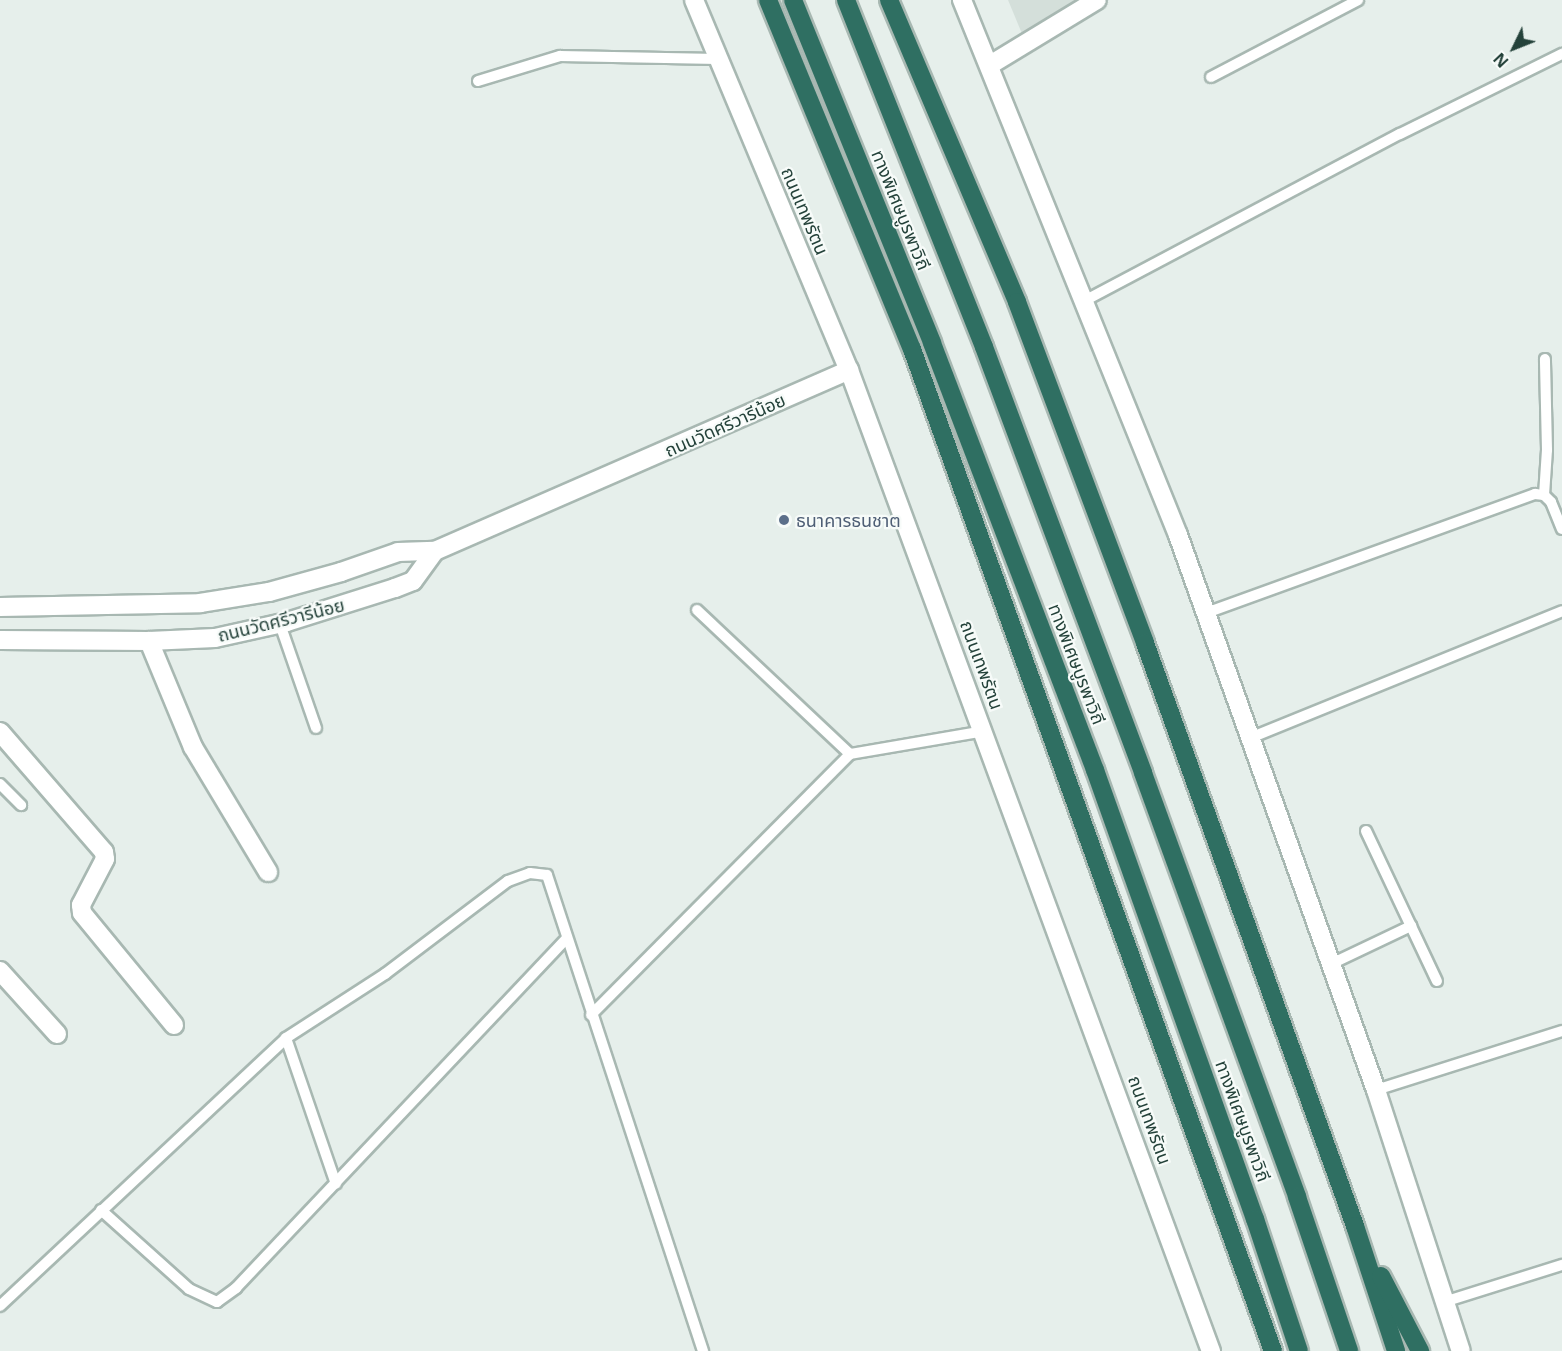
<!DOCTYPE html>
<html>
<head>
<meta charset="utf-8">
<style>
  body { margin:0 }
  #map { position:relative; width:1562px; height:1351px; overflow:hidden; background:#e6efeb; font-family:"Open Sans","Noto Sans Thai",sans-serif }
  div>[style] { position:absolute }
  .built>* { inset:0; background:#d4dfda }
  .roads { filter:drop-shadow(2px 0 #a8b8b2) drop-shadow(-2px 0 #a8b8b2) drop-shadow(0 2px #a8b8b2) drop-shadow(0 -2px #a8b8b2) }
  .lane>* { height:10px; margin:-5px; padding:0 5px; transform-origin:5px; border-radius:5px; background:#fff }
  .street>* { height:18px; margin:-9px; padding:0 9px; transform-origin:9px; border-radius:9px; background:#fff }
  .secondary>* { height:18px; margin:-9px; padding:0 9px; transform-origin:9px; border-radius:9px; background:#fff }
  .highway>* { height:18px; margin:-9px; padding:0 9px; transform-origin:9px; border-radius:9px; background:#2f6f62 }
  .dots>* { width:16px; height:16px; translate:-50% -50%; box-sizing:border-box; border:3px solid #f7fbf9; border-radius:50% }
  span { translate:-50% -50%; white-space:nowrap; text-align:center; line-height:1.15; -webkit-text-stroke:4.5px #f7fbf9; paint-order:stroke }
  .street-label { font-size:18px; color:#24423a }
  .service-label { font-size:18px; color:#4e5e75 }
  .left { translate:0 -50%; text-align:left }
  .north { position:absolute; left:1484px; top:18px; width:60px; height:60px; -webkit-text-stroke:4px #f7fbf9; paint-order:stroke; rotate:227deg; font-size:16px; font-weight:700; line-height:24px; text-align:center; color:#24423a }
  .north::after { content:''; display:block; margin:auto; width:21px; height:27px; background:#24423a; clip-path:polygon(50% 0,100% 100%,50% 72%,0 100%) }
</style>
</head>
<body>
<div id="map">
  <div class="built">
    <div style="clip-path:polygon(1008px 0,1091px 0,1025px 41px)"></div>
  </div>
  <div class="roads">
    <div class="lane">
      <div style="left:1211px;top:77px;width:166px;rotate:-27.6deg"></div>
      <div style="left:478px;top:81px;width:86px;rotate:-17deg"></div>
      <div style="left:560px;top:56px;width:158px;rotate:1.1deg"></div>
      <div style="left:1084px;top:301px;width:357px;rotate:-27.9deg"></div>
      <div style="left:1400px;top:134px;width:181px;rotate:-26.3deg"></div>
      <div style="left:1544px;top:495px;width:45px;rotate:-86.2deg"></div>
      <div style="left:1547px;top:450px;width:91px;rotate:-91.3deg"></div>
      <div style="left:697px;top:610px;width:210px;rotate:43.3deg"></div>
      <div style="left:1206px;top:613px;width:350px;rotate:-19.9deg"></div>
      <div style="left:1535px;top:494px;width:9px;rotate:6deg"></div>
      <div style="left:1544px;top:495px;width:10px;rotate:45deg"></div>
      <div style="left:1551px;top:502px;width:29px;rotate:68deg"></div>
      <div style="left:280px;top:624px;width:110px;rotate:70.9deg"></div>
      <div style="left:1250px;top:738px;width:337px;rotate:-22.1deg"></div>
      <div style="left:0;top:784px;width:30px;rotate:45deg"></div>
      <div style="left:1366px;top:831px;width:166px;rotate:64.7deg"></div>
      <div style="left:1331px;top:964px;width:89px;rotate:-25.4deg"></div>
      <div style="left:591px;top:1015px;width:368px;rotate:-45.2deg"></div>
      <div style="left:850px;top:754px;width:136px;rotate:-9.7deg"></div>
      <div style="left:286px;top:1038px;width:154px;rotate:71.1deg"></div>
      <div style="left:1376px;top:1090px;width:195px;rotate:-17.6deg"></div>
      <div style="left:101px;top:1210px;width:118px;rotate:41.9deg"></div>
      <div style="left:189px;top:1289px;width:31px;rotate:25deg"></div>
      <div style="left:217px;top:1302px;width:24px;rotate:-36deg"></div>
      <div style="left:236px;top:1288px;width:480px;rotate:-46.6deg"></div>
      <div style="left:1447px;top:1301px;width:121px;rotate:-17.4deg"></div>
      <div style="left:0;top:1306px;width:392px;rotate:-43.1deg"></div>
      <div style="left:286px;top:1038px;width:118px;rotate:-32.9deg"></div>
      <div style="left:385px;top:974px;width:154px;rotate:-37.1deg"></div>
      <div style="left:508px;top:881px;width:23px;rotate:-20deg"></div>
      <div style="left:530px;top:873px;width:17px;rotate:7deg"></div>
      <div style="left:547px;top:875px;width:501px;rotate:71.85deg"></div>
    </div>
    <div class="street">
      <div style="left:990px;top:65px;width:125px;rotate:-31.3deg"></div>
      <div style="left:149px;top:641px;width:115px;rotate:67.5deg"></div>
      <div style="left:193px;top:747px;width:146px;rotate:59deg"></div>
      <div style="left:0;top:732px;width:159px;rotate:49.1deg"></div>
      <div style="left:104px;top:852px;width:7px;rotate:82deg"></div>
      <div style="left:105px;top:859px;width:52px;rotate:117.6deg"></div>
      <div style="left:81px;top:905px;width:8px;rotate:83deg"></div>
      <div style="left:82px;top:913px;width:145px;rotate:50.6deg"></div>
      <div style="left:0;top:971px;width:85px;rotate:47.9deg"></div>
    </div>
    <div class="secondary">
      <div style="left:694px;top:0;width:401px;rotate:67.3deg"></div>
      <div style="left:849px;top:370px;width:1046px;rotate:69.75deg"></div>
      <div style="left:962px;top:0;width:577px;rotate:68.01deg"></div>
      <div style="left:1178px;top:535px;width:589px;rotate:70.37deg"></div>
      <div style="left:1376px;top:1090px;width:274px;rotate:72deg"></div>
      <div style="left:0;top:607px;width:200px;rotate:-1.1deg"></div>
      <div style="left:200px;top:603px;width:70px;rotate:-9.1deg"></div>
      <div style="left:269px;top:592px;width:75px;rotate:-15.5deg"></div>
      <div style="left:341px;top:572px;width:60px;rotate:-19.3deg"></div>
      <div style="left:398px;top:552px;width:37px;rotate:-2deg"></div>
      <div style="left:435px;top:551px;width:452px;rotate:-23.6deg"></div>
      <div style="left:0;top:640px;width:149px;rotate:0.4deg"></div>
      <div style="left:149px;top:641px;width:66px;rotate:-2.6deg"></div>
      <div style="left:215px;top:638px;width:74px;rotate:-12.5deg"></div>
      <div style="left:287px;top:622px;width:113px;rotate:-17.5deg"></div>
      <div style="left:395px;top:588px;width:19px;rotate:-21deg"></div>
      <div style="left:413px;top:581px;width:37px;rotate:-54deg"></div>
    </div>
    <div class="highway">
      <div style="left:768px;top:0;width:378px;rotate:67.6deg"></div>
      <div style="left:912px;top:349px;width:1065px;rotate:70.19deg"></div>
      <div style="left:793px;top:0;width:370px;rotate:67.9deg"></div>
      <div style="left:932px;top:343px;width:457px;rotate:69.1deg"></div>
      <div style="left:1095px;top:770px;width:477px;rotate:70.4deg"></div>
      <div style="left:1255px;top:1219px;width:139px;rotate:71.6deg"></div>
      <div style="left:846px;top:0;width:373px;rotate:68.3deg"></div>
      <div style="left:984px;top:347px;width:455px;rotate:69.5deg"></div>
      <div style="left:1143px;top:773px;width:451px;rotate:70deg"></div>
      <div style="left:1297px;top:1197px;width:163px;rotate:71.3deg"></div>
      <div style="left:889px;top:0;width:328px;rotate:67deg"></div>
      <div style="left:1017px;top:302px;width:364px;rotate:69.4deg"></div>
      <div style="left:1145px;top:643px;width:620px;rotate:70.19deg"></div>
      <div style="left:1355px;top:1226px;width:132px;rotate:71.8deg"></div>
      <div style="left:1381px;top:1276px;width:85px;rotate:62.5deg"></div>
    </div>
  </div>
  <div class="dots">
    <div style="left:784px;top:520px;background:#5c6f8a"></div>
  </div>
  <div class="street-label">
    <span style="left:901px;top:210px;rotate:68deg">ทางพิเศษบูรพาวิถี</span>
    <span style="left:805px;top:211px;rotate:67deg">ถนนเทพรัตน</span>
    <span style="left:725px;top:425px;rotate:-24deg">ถนนวัดศรีวารีน้อย</span>
    <span style="left:281px;top:620px;rotate:-14deg">ถนนวัดศรีวารีน้อย</span>
    <span style="left:1077px;top:664px;rotate:69deg">ทางพิเศษบูรพาวิถี</span>
    <span style="left:982px;top:665px;rotate:70deg">ถนนเทพรัตน</span>
    <span style="left:1150px;top:1120px;rotate:70deg">ถนนเทพรัตน</span>
    <span style="left:1243px;top:1121px;rotate:70deg">ทางพิเศษบูรพาวิถี</span>
  </div>
  <div class="service-label">
    <span class="left" style="left:796px;top:520px">ธนาคารธนชาต</span>
  </div>
  <div class="north">N</div>
</div>
</body>
</html>
